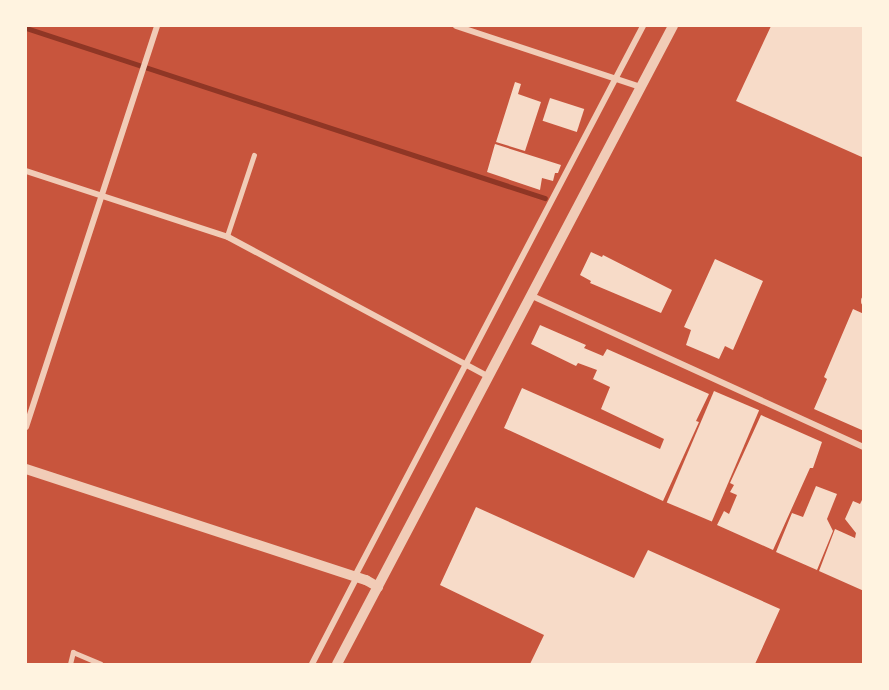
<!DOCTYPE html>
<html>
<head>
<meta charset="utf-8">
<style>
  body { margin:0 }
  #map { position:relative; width:889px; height:690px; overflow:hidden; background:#c8553d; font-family:Literata,serif }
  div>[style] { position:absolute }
  .stream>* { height:4.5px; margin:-2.25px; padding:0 2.25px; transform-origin:2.25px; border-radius:2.25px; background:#8f3625 }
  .building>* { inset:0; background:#f7dbc8; transform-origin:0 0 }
  .service>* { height:4.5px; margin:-2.25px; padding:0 2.25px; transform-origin:2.25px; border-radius:2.25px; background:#f1ccb7 }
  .minor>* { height:6px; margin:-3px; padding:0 3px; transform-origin:3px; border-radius:3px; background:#f1ccb7 }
  .tertiary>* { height:10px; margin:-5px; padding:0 5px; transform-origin:5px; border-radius:5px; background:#f1ccb7 }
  span { translate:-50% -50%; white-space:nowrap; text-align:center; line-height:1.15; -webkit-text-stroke:4.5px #fff3e0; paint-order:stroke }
  .frame { position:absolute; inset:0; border:27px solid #fff3e0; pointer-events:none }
</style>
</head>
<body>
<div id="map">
  <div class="stream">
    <div style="left:26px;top:28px;width:546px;rotate:18.14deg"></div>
  </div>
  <div class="building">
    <div style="clip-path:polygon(771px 26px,864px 26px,864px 158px,736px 101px)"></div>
    <div style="clip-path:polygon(515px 82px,521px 84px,518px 94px,541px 102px,525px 151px,496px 142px)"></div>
    <div style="left:550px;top:98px;width:36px;height:24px;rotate:18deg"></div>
    <div style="clip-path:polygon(495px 144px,561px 165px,558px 173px,555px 173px,553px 181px,542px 178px,540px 190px,487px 172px)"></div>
    <div style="clip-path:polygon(591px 252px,602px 257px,603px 255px,672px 290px,661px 313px,590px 283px,591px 281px,580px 275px)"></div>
    <div style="clip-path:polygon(715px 259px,763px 281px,733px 350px,725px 346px,719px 359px,686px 345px,691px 330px,684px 327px)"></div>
    <div style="clip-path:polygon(853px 309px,864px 314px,864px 431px,814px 409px,827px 379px,824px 377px)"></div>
    <div style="clip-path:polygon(540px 325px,586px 345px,584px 348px,603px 356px,607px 349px,709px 394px,696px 421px,699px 422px,663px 501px,504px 428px,522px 388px,660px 449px,664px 439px,601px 409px,610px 387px,593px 379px,597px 370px,578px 363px,576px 366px,531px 344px)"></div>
    <div style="left:714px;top:391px;width:49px;height:121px;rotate:23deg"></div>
    <div style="clip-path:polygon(761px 415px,822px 442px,813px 468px,810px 468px,773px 550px,717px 525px,724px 511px,729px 514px,737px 495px,730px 492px,734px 485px,730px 483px)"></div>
    <div style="clip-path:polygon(816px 486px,837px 494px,827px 519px,833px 531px,817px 570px,776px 552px,792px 513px,803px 517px)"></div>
    <div style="clip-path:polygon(864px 496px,864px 591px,819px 571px,835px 529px,855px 538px,856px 533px,845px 519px,853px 501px,860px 504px)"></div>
    <div style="clip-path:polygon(476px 507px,634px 578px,648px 550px,780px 609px,755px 664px,530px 664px,544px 635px,440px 585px)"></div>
  </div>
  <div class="service">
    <div style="left:227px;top:236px;width:85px;rotate:-71.6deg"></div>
    <div style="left:70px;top:664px;width:12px;rotate:-76deg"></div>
    <div style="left:73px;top:652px;width:30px;rotate:23deg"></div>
  </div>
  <div class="minor">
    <div style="left:456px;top:26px;width:194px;rotate:18.3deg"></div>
    <div style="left:26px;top:171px;width:213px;rotate:18.1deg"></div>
    <div style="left:228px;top:237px;width:296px;rotate:28.2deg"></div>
    <div style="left:530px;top:295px;width:367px;rotate:24.5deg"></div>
    <div style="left:864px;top:300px;width:2px;rotate:90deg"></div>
    <div style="left:26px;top:427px;width:422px;rotate:-71.9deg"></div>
    <div style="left:355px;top:576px;width:621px;rotate:-62.36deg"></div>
    <div style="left:312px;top:664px;width:98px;rotate:-62.7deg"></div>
  </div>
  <div class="tertiary">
    <div style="left:26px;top:469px;width:358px;rotate:18.1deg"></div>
    <div style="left:366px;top:580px;width:14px;rotate:30deg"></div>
    <div style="left:337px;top:664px;width:721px;rotate:-62.23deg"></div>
  </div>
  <div class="frame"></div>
</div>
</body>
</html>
